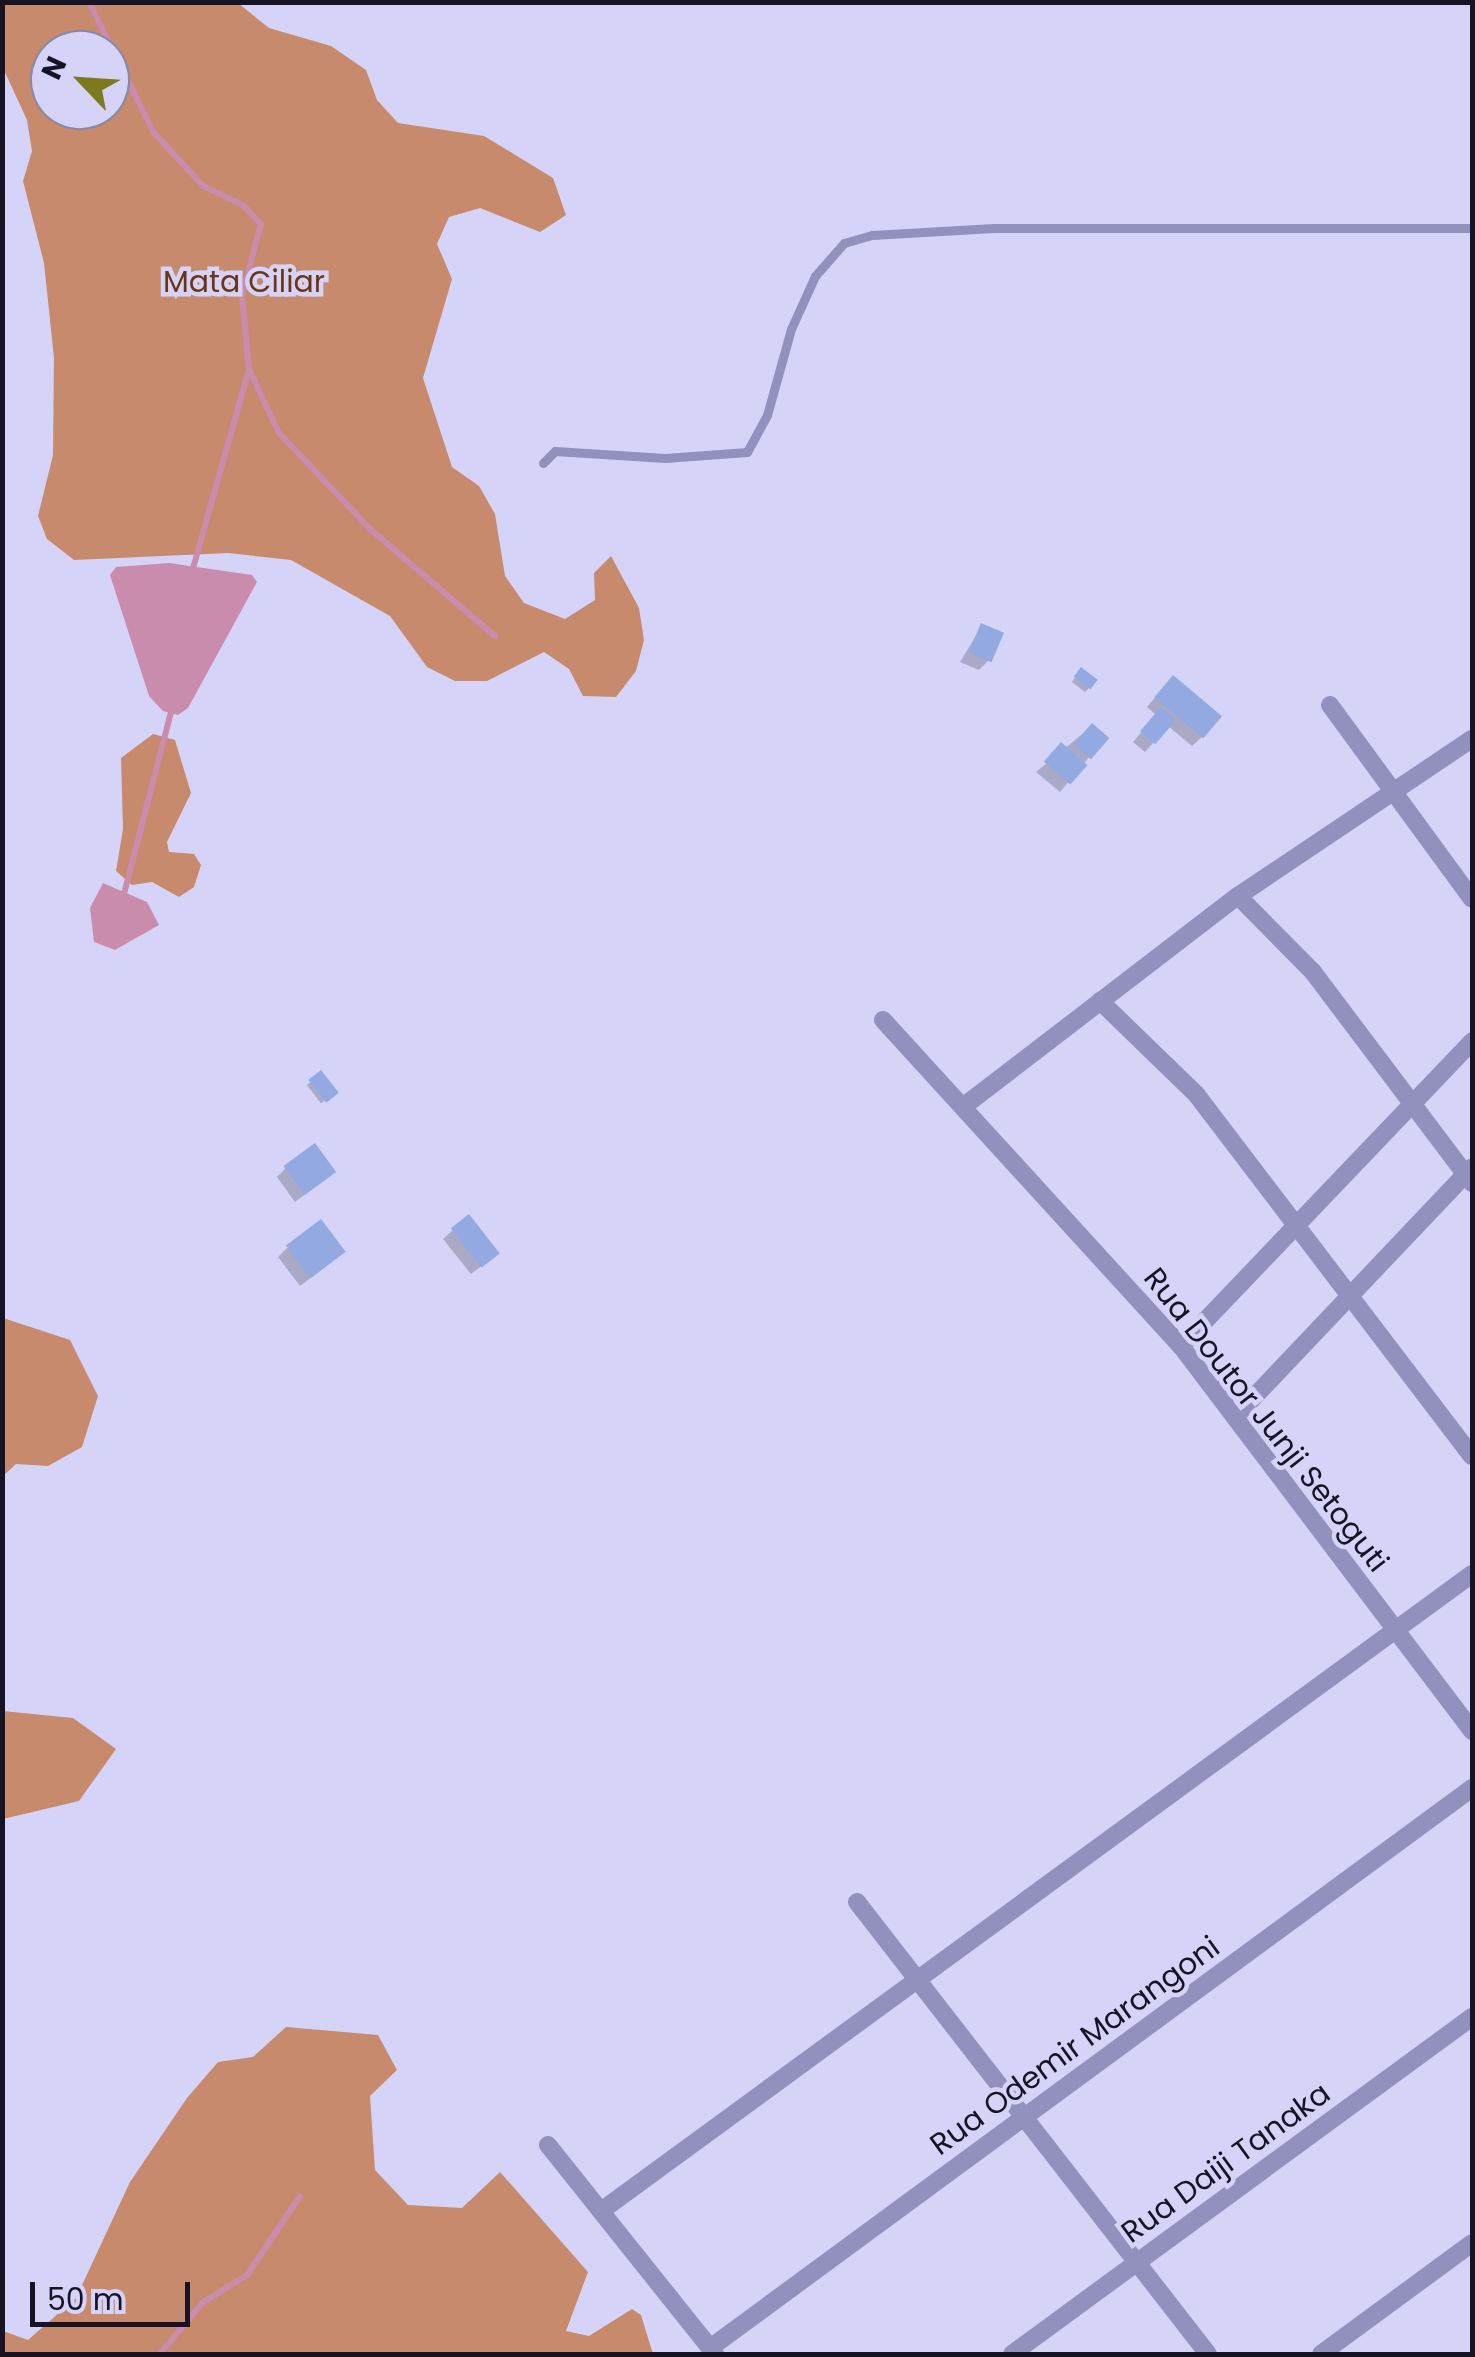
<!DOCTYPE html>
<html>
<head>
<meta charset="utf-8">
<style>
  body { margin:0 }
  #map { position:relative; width:1475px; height:2357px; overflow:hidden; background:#d5d4f8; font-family:Poppins,sans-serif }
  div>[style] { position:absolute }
  .forest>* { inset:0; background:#c78a6c }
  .water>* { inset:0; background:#ca8cad }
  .shadow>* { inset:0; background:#0003; transform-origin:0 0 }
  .stream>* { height:6px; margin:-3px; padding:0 3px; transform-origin:3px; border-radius:3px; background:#ca8cad }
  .building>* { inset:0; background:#92a9e1; transform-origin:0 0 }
  .lane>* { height:9px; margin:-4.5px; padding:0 4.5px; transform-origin:4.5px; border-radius:4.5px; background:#9290bc }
  .street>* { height:18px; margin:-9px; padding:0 9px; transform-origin:9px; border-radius:9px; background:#9290bc }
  span { translate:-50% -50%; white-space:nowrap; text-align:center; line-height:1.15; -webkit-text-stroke:9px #d5d4f8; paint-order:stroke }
  .park-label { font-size:30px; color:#6e3515 }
  .street-label { font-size:30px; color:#161424 }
  .frame { position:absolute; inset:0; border:5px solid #161424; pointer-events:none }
  .north { position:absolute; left:30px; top:30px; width:100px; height:100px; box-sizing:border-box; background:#d5d4f8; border:2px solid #8987a3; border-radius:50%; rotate:295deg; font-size:28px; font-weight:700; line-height:40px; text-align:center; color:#161424 }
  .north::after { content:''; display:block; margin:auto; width:35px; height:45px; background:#7d791f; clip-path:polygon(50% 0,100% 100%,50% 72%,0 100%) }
  .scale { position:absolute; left:30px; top:2282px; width:160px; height:45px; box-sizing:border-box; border:5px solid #161424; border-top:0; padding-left:12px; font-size:30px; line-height:35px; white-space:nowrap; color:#161424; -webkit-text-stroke:8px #d5d4f8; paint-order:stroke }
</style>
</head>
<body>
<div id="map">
  <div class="forest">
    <div style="clip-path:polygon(evenodd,3px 2px,238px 3px,269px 28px,331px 46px,366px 70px,377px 100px,398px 123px,484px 136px,553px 178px,566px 215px,540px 232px,480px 208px,449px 217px,437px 244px,452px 279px,423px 378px,452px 467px,479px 486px,495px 514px,505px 576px,524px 603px,565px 619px,595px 600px,594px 573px,611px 556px,639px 608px,644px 640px,636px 671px,616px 697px,583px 696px,569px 669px,544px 652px,487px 681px,455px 681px,427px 667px,390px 616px,291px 560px,228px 553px,74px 560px,47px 539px,38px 516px,53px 455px,54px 358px,44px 263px,23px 181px,32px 151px,27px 120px,3px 68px,3px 2px,50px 50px,110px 50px,110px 110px,50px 110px,50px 50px)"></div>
    <div style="clip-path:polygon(153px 734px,175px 740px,191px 793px,167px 842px,169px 852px,194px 854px,201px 865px,194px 887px,179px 897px,152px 882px,132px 885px,116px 871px,123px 829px,121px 758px)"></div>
    <div style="clip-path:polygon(3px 1318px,70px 1340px,98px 1396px,82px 1447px,48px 1466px,16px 1464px,3px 1476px,3px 1486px)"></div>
    <div style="clip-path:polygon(3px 1711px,73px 1718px,116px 1749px,79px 1801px,3px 1819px)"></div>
    <div style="clip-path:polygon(286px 2027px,378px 2035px,397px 2070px,370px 2096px,375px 2170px,408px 2205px,462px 2208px,500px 2172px,588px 2272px,566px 2331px,589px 2336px,632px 2309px,641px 2315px,653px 2354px,3px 2354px,3px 2331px,28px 2340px,76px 2298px,130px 2182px,187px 2098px,218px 2062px,253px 2057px)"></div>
  </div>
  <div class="water">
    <div style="clip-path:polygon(169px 563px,252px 575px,257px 582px,188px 708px,178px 715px,163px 711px,149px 696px,110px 575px,116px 567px)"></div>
    <div style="clip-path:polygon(103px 883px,147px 902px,159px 925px,115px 950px,94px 942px,90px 908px)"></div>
  </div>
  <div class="shadow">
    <div style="clip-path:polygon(982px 626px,988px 661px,979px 670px,960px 662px)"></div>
    <div style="clip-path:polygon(1077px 674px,1089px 688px,1085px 692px,1072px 682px)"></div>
    <div style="clip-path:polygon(1164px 687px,1202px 737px,1192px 746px,1168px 726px,1145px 752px,1133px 742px,1156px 715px,1147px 707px)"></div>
    <div style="clip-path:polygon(1092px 726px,1105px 738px,1060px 792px,1036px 772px)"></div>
    <div style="left:321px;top:1074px;width:23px;height:18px;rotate:52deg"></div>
    <div style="clip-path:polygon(286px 1168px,323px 1181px,295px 1202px,277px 1177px)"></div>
    <div style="clip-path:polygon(453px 1230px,487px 1262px,471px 1274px,443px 1239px)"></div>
    <div style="clip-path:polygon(287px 1248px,333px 1261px,300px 1286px,278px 1257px)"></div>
  </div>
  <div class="stream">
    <div style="left:89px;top:2px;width:146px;rotate:63.6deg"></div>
    <div style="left:154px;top:133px;width:72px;rotate:47.2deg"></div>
    <div style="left:203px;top:186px;width:44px;rotate:25.4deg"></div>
    <div style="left:243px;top:205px;width:26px;rotate:47deg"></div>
    <div style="left:261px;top:224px;width:73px;rotate:105deg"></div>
    <div style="left:242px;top:295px;width:74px;rotate:84.6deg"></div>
    <div style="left:249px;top:369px;width:71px;rotate:64.9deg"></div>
    <div style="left:279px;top:433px;width:132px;rotate:46.5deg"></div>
    <div style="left:370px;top:529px;width:165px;rotate:40.6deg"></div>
    <div style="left:192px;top:572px;width:211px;rotate:-74.3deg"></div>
    <div style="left:124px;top:894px;width:192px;rotate:-75.5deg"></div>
    <div style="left:160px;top:2354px;width:66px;rotate:-50.5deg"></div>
    <div style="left:202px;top:2303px;width:53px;rotate:-31.9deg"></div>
    <div style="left:247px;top:2275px;width:95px;rotate:-56.1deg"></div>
  </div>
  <div class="building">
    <div style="left:981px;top:623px;width:25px;height:32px;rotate:23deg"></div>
    <div style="left:1081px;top:667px;width:21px;height:12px;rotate:37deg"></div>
    <div style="left:1173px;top:675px;width:64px;height:29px;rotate:40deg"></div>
    <div style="left:1161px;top:707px;width:20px;height:32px;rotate:41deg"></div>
    <div style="left:1092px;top:723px;width:23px;height:28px;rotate:41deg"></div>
    <div style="left:1061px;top:742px;width:35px;height:26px;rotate:41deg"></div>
    <div style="left:321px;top:1070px;width:29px;height:16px;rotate:52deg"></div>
    <div style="left:315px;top:1143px;width:36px;height:39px;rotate:54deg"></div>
    <div style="left:469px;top:1214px;width:50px;height:23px;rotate:52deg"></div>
    <div style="left:321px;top:1219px;width:41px;height:44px;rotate:53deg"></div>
  </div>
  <div class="lane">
    <div style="left:543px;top:463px;width:17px;rotate:-45deg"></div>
    <div style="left:555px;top:451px;width:110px;rotate:3.6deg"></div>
    <div style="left:665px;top:458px;width:82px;rotate:-4.2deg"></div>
    <div style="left:747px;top:452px;width:42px;rotate:-61.6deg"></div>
    <div style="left:767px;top:415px;width:89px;rotate:-74.4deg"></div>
    <div style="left:791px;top:329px;width:58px;rotate:-65.6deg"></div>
    <div style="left:815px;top:276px;width:44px;rotate:-48.7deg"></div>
    <div style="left:844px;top:243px;width:29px;rotate:-16deg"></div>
    <div style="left:872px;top:235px;width:122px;rotate:-3.3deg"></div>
    <div style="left:994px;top:228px;width:478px"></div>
  </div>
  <div class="street">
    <div style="left:1330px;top:705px;width:240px;rotate:53.8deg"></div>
    <div style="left:1238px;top:896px;width:107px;rotate:45.4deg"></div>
    <div style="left:1313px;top:972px;width:264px;rotate:53deg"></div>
    <div style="left:1100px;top:1001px;width:134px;rotate:44.1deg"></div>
    <div style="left:1196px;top:1094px;width:455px;rotate:52.7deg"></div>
    <div style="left:883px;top:1020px;width:442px;rotate:47.6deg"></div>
    <div style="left:1181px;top:1346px;width:483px;rotate:52.9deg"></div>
    <div style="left:964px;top:1106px;width:345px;rotate:-37.5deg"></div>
    <div style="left:1238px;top:896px;width:282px;rotate:-33.9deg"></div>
    <div style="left:1181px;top:1346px;width:422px;rotate:-46.3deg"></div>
    <div style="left:1235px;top:1417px;width:344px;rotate:-46.5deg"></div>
    <div style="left:857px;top:1902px;width:572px;rotate:52.17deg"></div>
    <div style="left:548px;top:2145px;width:268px;rotate:51.4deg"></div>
    <div style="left:601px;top:2211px;width:1079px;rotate:-36.18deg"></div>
    <div style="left:710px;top:2348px;width:946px;rotate:-36.31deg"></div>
    <div style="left:1012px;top:2354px;width:570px;rotate:-36.23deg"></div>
    <div style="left:1321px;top:2354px;width:187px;rotate:-36.3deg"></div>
  </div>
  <div class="park-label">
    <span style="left:244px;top:282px">Mata Ciliar</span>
  </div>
  <div class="street-label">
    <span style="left:1266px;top:1420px;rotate:52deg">Rua Doutor Junji Setoguti</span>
    <span style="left:1075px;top:2046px;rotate:-36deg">Rua Odemir Marangoni</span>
    <span style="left:1226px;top:2163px;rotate:-36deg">Rua Daiji Tanaka</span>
  </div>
  <div class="frame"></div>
  <div class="north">N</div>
  <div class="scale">50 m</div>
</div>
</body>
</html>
